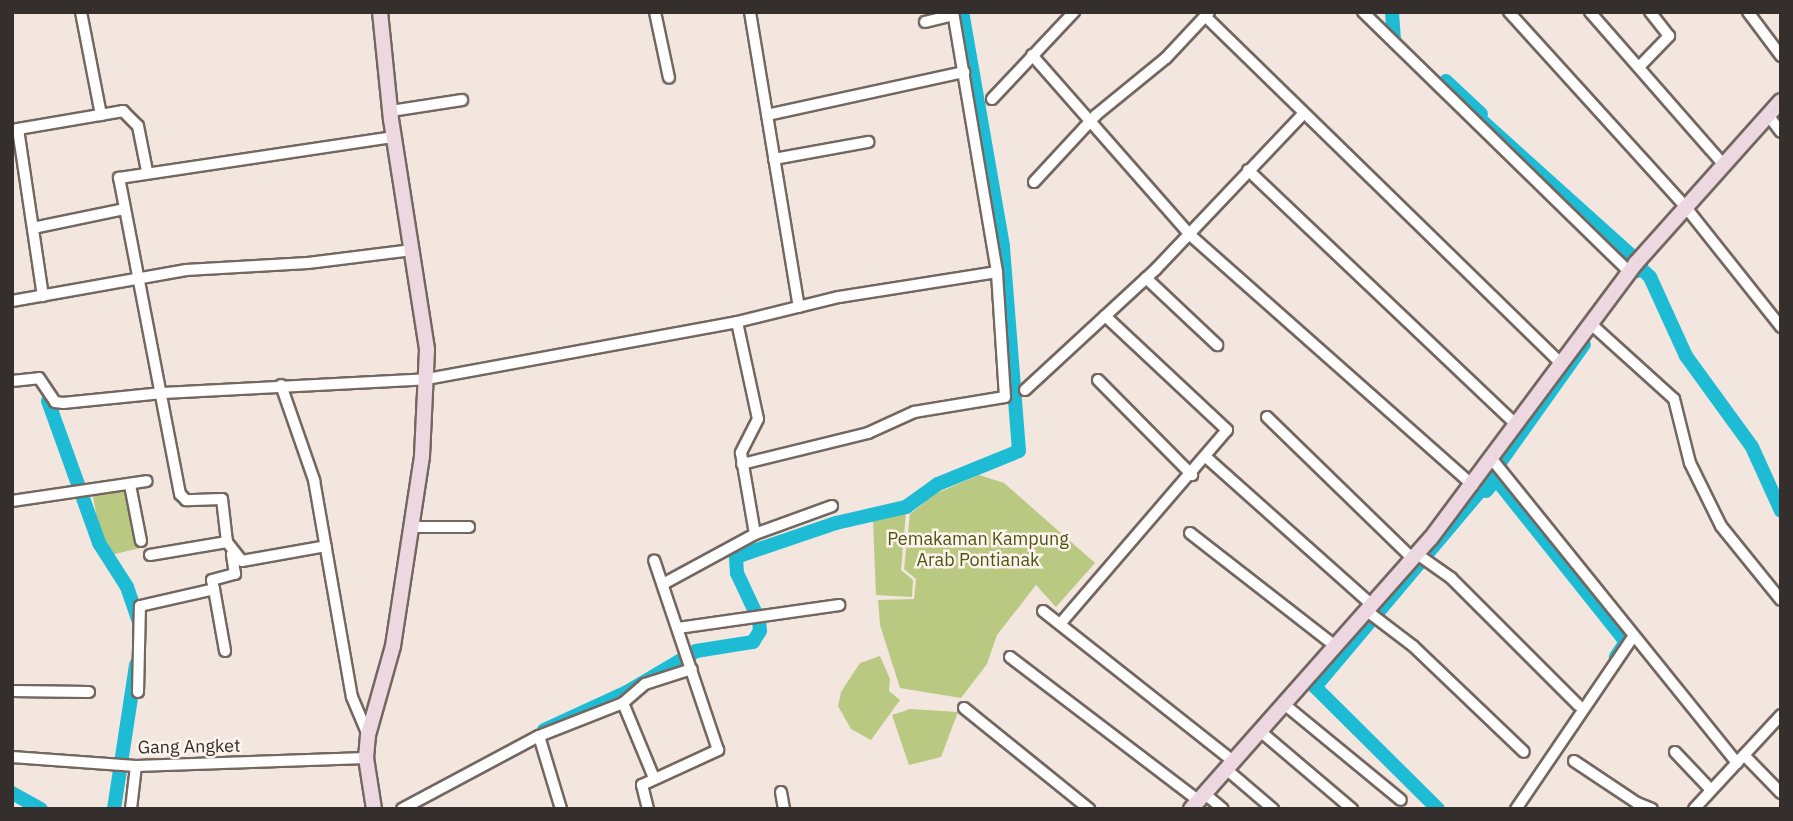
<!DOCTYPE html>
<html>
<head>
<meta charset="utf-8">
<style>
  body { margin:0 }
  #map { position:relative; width:1793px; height:821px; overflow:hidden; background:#f3e6de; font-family:"IBM Plex Sans",sans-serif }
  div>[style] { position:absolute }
  .green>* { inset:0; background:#b9c981 }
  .canal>* { height:14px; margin:-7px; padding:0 7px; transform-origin:7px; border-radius:7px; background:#1ebbd4 }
  .roads { filter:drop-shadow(2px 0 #736760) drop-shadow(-2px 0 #736760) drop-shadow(0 2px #736760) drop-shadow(0 -2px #736760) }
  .street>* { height:10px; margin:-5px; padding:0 5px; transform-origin:5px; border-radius:5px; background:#fff }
  .secondary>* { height:14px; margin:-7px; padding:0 7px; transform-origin:7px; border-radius:7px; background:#edd8e2 }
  span { translate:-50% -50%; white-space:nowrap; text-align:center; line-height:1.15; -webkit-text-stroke:5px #fff3ed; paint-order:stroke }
  .park-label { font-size:18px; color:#4a5611 }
  .street-label { font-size:18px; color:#342f2c }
  .frame { position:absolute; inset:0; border:14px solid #342f2c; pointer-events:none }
</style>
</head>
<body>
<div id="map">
  <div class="green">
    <div style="clip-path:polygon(979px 475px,1004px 483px,1095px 563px,1056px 607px,1036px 585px,997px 635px,987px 664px,961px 698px,900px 688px,880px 625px,878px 600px,914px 599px,916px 579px,904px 569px,910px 514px,935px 494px)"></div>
    <div style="clip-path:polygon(130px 485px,140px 548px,111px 555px,98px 524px,92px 491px)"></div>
    <div style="clip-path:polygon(906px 512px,901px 570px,913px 580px,912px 597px,876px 595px,873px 521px)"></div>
    <div style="clip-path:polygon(880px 656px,890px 679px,889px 691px,900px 700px,871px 740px,851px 729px,838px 706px,841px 692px,860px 663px)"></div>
    <div style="clip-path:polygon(910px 709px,958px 712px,941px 757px,909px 765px,892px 715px)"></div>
  </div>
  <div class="canal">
    <div style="left:1392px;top:12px;width:30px;rotate:86deg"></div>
    <div style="left:1394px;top:42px;width:11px;rotate:41deg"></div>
    <div style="left:1446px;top:81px;width:48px;rotate:43.3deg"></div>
    <div style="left:1472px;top:112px;width:227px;rotate:42deg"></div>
    <div style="left:1641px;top:264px;width:8px;rotate:120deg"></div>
    <div style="left:1634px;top:262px;width:22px;rotate:43deg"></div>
    <div style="left:1650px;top:277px;width:87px;rotate:65.5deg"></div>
    <div style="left:1686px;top:356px;width:112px;rotate:54deg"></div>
    <div style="left:1752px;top:447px;width:70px;rotate:65.6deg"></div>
    <div style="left:48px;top:401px;width:151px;rotate:70.2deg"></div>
    <div style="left:99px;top:543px;width:52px;rotate:57.5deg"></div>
    <div style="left:127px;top:587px;width:36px;rotate:71deg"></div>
    <div style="left:1486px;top:491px;width:16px;rotate:-50deg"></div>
    <div style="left:1496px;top:479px;width:208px;rotate:51.4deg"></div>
    <div style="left:1626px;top:642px;width:18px;rotate:124deg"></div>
    <div style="left:544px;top:730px;width:91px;rotate:-24.6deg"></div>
    <div style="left:627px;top:692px;width:80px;rotate:-30.7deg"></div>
    <div style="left:696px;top:651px;width:58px;rotate:-9deg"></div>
    <div style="left:753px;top:642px;width:13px;rotate:-58deg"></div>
    <div style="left:760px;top:631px;width:11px;rotate:-95deg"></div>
    <div style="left:759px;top:620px;width:52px;rotate:-115.1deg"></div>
    <div style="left:737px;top:573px;width:16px;rotate:-94deg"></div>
    <div style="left:736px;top:557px;width:106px;rotate:-18.8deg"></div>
    <div style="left:836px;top:523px;width:72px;rotate:-12.9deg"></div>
    <div style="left:906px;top:507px;width:39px;rotate:-36deg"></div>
    <div style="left:938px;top:484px;width:87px;rotate:-22.2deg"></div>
    <div style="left:1019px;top:451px;width:206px;rotate:-94.5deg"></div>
    <div style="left:1003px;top:246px;width:238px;rotate:-99.9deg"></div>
    <div style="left:12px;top:793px;width:33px;rotate:29deg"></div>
    <div style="left:114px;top:809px;width:146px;rotate:-81.3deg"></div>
    <div style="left:1438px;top:809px;width:173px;rotate:-135.2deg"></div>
    <div style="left:1315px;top:687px;width:255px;rotate:-49.9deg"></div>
    <div style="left:1479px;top:492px;width:181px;rotate:-54.6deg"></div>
  </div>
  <div class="roads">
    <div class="street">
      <div style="left:81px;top:12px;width:105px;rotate:79deg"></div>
      <div style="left:655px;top:12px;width:67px;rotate:78deg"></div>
      <div style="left:750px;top:12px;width:299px;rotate:80.6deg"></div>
      <div style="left:1363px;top:12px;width:373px;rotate:44.3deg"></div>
      <div style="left:1509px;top:12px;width:261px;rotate:47.8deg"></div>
      <div style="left:1684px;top:205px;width:156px;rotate:51.5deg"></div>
      <div style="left:1590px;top:12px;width:201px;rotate:48.8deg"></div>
      <div style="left:1748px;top:12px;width:55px;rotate:53.1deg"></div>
      <div style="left:1206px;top:17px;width:496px;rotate:44.3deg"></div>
      <div style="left:925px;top:22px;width:29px;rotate:-14deg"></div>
      <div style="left:1032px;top:55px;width:238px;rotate:48.7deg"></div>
      <div style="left:1189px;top:234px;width:379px;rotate:41.5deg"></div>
      <div style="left:1640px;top:66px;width:42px;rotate:-46deg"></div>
      <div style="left:1669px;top:36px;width:31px;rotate:-128deg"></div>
      <div style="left:992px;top:99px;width:120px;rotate:-46.7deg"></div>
      <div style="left:391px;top:111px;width:72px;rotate:-8.8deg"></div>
      <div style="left:767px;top:115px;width:202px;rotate:-12.3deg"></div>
      <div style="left:1768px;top:115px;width:21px;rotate:53deg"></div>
      <div style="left:18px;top:129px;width:169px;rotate:81.5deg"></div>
      <div style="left:12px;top:130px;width:113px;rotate:-9.7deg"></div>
      <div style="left:123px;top:111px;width:21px;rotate:45deg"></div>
      <div style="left:138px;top:126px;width:46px;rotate:78.7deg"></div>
      <div style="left:774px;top:159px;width:96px;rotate:-10.3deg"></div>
      <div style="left:1248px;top:170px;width:369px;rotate:43.5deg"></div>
      <div style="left:1034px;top:182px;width:91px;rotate:-47.2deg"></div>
      <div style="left:1096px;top:115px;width:90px;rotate:-39.2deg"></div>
      <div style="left:1166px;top:58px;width:63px;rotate:-46.9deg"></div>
      <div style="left:33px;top:228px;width:94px;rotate:-11.7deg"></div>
      <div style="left:1146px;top:278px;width:98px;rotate:43.3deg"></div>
      <div style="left:12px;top:301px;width:177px;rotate:-10.1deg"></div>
      <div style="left:186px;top:270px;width:122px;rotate:-3.3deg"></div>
      <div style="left:308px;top:263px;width:105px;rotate:-7.1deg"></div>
      <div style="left:737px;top:322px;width:99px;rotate:77.8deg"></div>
      <div style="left:758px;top:419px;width:38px;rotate:117deg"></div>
      <div style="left:741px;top:453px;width:82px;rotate:80.2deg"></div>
      <div style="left:1591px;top:324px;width:112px;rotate:42.1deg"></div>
      <div style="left:1674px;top:399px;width:66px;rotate:76deg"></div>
      <div style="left:1690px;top:463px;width:70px;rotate:63.8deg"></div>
      <div style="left:1721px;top:526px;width:95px;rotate:51deg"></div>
      <div style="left:1098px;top:380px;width:134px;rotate:45.3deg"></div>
      <div style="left:12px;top:381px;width:27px;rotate:-6deg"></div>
      <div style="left:39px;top:378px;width:29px;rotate:56deg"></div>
      <div style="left:55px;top:402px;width:8px;rotate:7deg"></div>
      <div style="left:63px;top:403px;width:100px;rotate:-5.7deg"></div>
      <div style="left:163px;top:393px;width:264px;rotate:-3deg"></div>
      <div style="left:427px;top:379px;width:315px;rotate:-10.4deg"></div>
      <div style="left:737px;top:322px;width:105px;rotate:-13.8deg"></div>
      <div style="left:839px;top:297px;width:160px;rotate:-9deg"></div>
      <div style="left:997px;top:272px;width:264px;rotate:-99.6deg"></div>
      <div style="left:281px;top:385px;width:101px;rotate:70.8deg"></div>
      <div style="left:314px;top:480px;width:220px;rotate:80.1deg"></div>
      <div style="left:352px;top:697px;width:41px;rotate:67.2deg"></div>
      <div style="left:1025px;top:390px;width:178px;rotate:-42.7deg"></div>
      <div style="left:1156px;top:269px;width:212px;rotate:-46.5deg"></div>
      <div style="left:1267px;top:417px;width:204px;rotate:44.2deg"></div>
      <div style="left:1207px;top:458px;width:221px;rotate:41.7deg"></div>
      <div style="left:1491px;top:458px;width:392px;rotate:51.1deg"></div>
      <div style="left:742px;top:464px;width:130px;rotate:-13.8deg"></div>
      <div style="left:868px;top:433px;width:51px;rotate:-24.5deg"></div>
      <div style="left:914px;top:412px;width:92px;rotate:-9.4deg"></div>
      <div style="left:1005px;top:397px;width:125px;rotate:-93.7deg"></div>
      <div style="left:130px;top:485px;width:57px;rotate:78.9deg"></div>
      <div style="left:12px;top:501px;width:136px;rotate:-8.4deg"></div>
      <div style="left:410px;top:527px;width:59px"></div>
      <div style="left:1190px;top:533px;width:184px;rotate:37.9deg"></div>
      <div style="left:227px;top:542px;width:43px;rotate:-96.6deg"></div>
      <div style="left:222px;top:499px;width:36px;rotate:178deg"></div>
      <div style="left:186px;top:500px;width:8px;rotate:-135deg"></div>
      <div style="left:180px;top:494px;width:322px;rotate:-100.9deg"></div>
      <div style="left:119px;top:178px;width:278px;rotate:-8.5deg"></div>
      <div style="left:1417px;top:554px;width:42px;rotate:35.2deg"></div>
      <div style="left:1451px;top:578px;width:180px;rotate:45deg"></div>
      <div style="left:150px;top:555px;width:78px;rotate:-9.6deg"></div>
      <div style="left:227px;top:542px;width:24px;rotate:52deg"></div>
      <div style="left:242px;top:561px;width:85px;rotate:-10.1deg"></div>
      <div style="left:663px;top:584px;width:105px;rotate:-28.5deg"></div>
      <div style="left:755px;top:534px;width:82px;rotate:-20deg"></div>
      <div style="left:214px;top:589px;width:9px;rotate:-103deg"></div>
      <div style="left:212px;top:580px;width:24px;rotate:-15deg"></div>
      <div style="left:235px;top:574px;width:20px;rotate:-99deg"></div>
      <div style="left:1043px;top:611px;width:242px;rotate:38.3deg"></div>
      <div style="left:1367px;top:611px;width:58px;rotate:37.3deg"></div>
      <div style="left:1413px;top:646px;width:153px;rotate:43.7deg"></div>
      <div style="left:1060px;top:624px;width:256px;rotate:-49.3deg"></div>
      <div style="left:1227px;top:430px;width:167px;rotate:-136.9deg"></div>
      <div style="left:678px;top:628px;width:163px;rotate:-8.1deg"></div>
      <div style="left:1010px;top:657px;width:238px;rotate:37.3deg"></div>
      <div style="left:12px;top:691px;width:77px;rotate:0.7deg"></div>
      <div style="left:138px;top:692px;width:86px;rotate:-88.7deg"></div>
      <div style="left:140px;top:606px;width:76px;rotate:-12.9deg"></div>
      <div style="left:214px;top:589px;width:63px;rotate:79.9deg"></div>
      <div style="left:623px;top:703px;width:81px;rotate:67.5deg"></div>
      <div style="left:1284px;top:704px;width:151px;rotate:39.4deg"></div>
      <div style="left:964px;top:708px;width:161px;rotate:38.9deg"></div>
      <div style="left:1260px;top:731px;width:121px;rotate:40.3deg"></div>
      <div style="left:539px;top:736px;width:76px;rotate:73.2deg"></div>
      <div style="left:1675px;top:752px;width:52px;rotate:46.5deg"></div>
      <div style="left:1744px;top:755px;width:53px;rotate:45.8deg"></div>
      <div style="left:12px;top:757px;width:124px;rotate:4.2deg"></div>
      <div style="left:136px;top:766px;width:230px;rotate:-2deg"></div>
      <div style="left:1574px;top:761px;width:76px;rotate:33.7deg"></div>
      <div style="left:1637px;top:803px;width:16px;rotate:22deg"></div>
      <div style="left:1226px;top:769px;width:62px;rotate:40.4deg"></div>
      <div style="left:781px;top:792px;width:17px;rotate:80deg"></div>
      <div style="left:1205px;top:794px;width:23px;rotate:40deg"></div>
      <div style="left:131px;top:809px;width:43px;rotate:-83.4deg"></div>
      <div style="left:402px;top:809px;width:155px;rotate:-28.1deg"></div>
      <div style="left:539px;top:736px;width:90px;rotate:-21.4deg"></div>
      <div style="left:623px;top:703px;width:29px;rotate:-41deg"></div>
      <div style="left:645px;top:684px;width:49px;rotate:-17.7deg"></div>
      <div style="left:648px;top:809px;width:25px;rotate:-104deg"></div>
      <div style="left:642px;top:785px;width:84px;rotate:-24.7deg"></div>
      <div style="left:718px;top:750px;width:200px;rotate:-108.6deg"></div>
      <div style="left:1516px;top:809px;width:208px;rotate:-55.8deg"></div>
      <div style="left:1694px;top:809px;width:128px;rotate:-47.2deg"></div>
    </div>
    <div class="secondary">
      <div style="left:374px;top:809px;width:52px;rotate:-98.9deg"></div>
      <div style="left:366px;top:758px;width:23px;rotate:-85deg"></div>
      <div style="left:368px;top:735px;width:92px;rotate:-74.3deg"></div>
      <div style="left:393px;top:646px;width:192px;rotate:-81.3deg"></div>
      <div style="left:422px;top:456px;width:107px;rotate:-87.3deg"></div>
      <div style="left:427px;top:349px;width:232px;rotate:-98.9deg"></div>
      <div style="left:391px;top:120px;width:109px;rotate:-95.8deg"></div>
      <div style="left:1191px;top:809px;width:362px;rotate:-48.5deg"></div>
      <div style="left:1431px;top:538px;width:343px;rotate:-53.3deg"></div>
      <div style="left:1636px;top:263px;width:217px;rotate:-48.2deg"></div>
    </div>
  </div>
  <div class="park-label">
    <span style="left:978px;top:550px">Pemakaman Kampung<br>Arab Pontianak</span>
  </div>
  <div class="street-label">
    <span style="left:189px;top:747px;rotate:-1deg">Gang Angket</span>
  </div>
  <div class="frame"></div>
</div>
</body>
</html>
